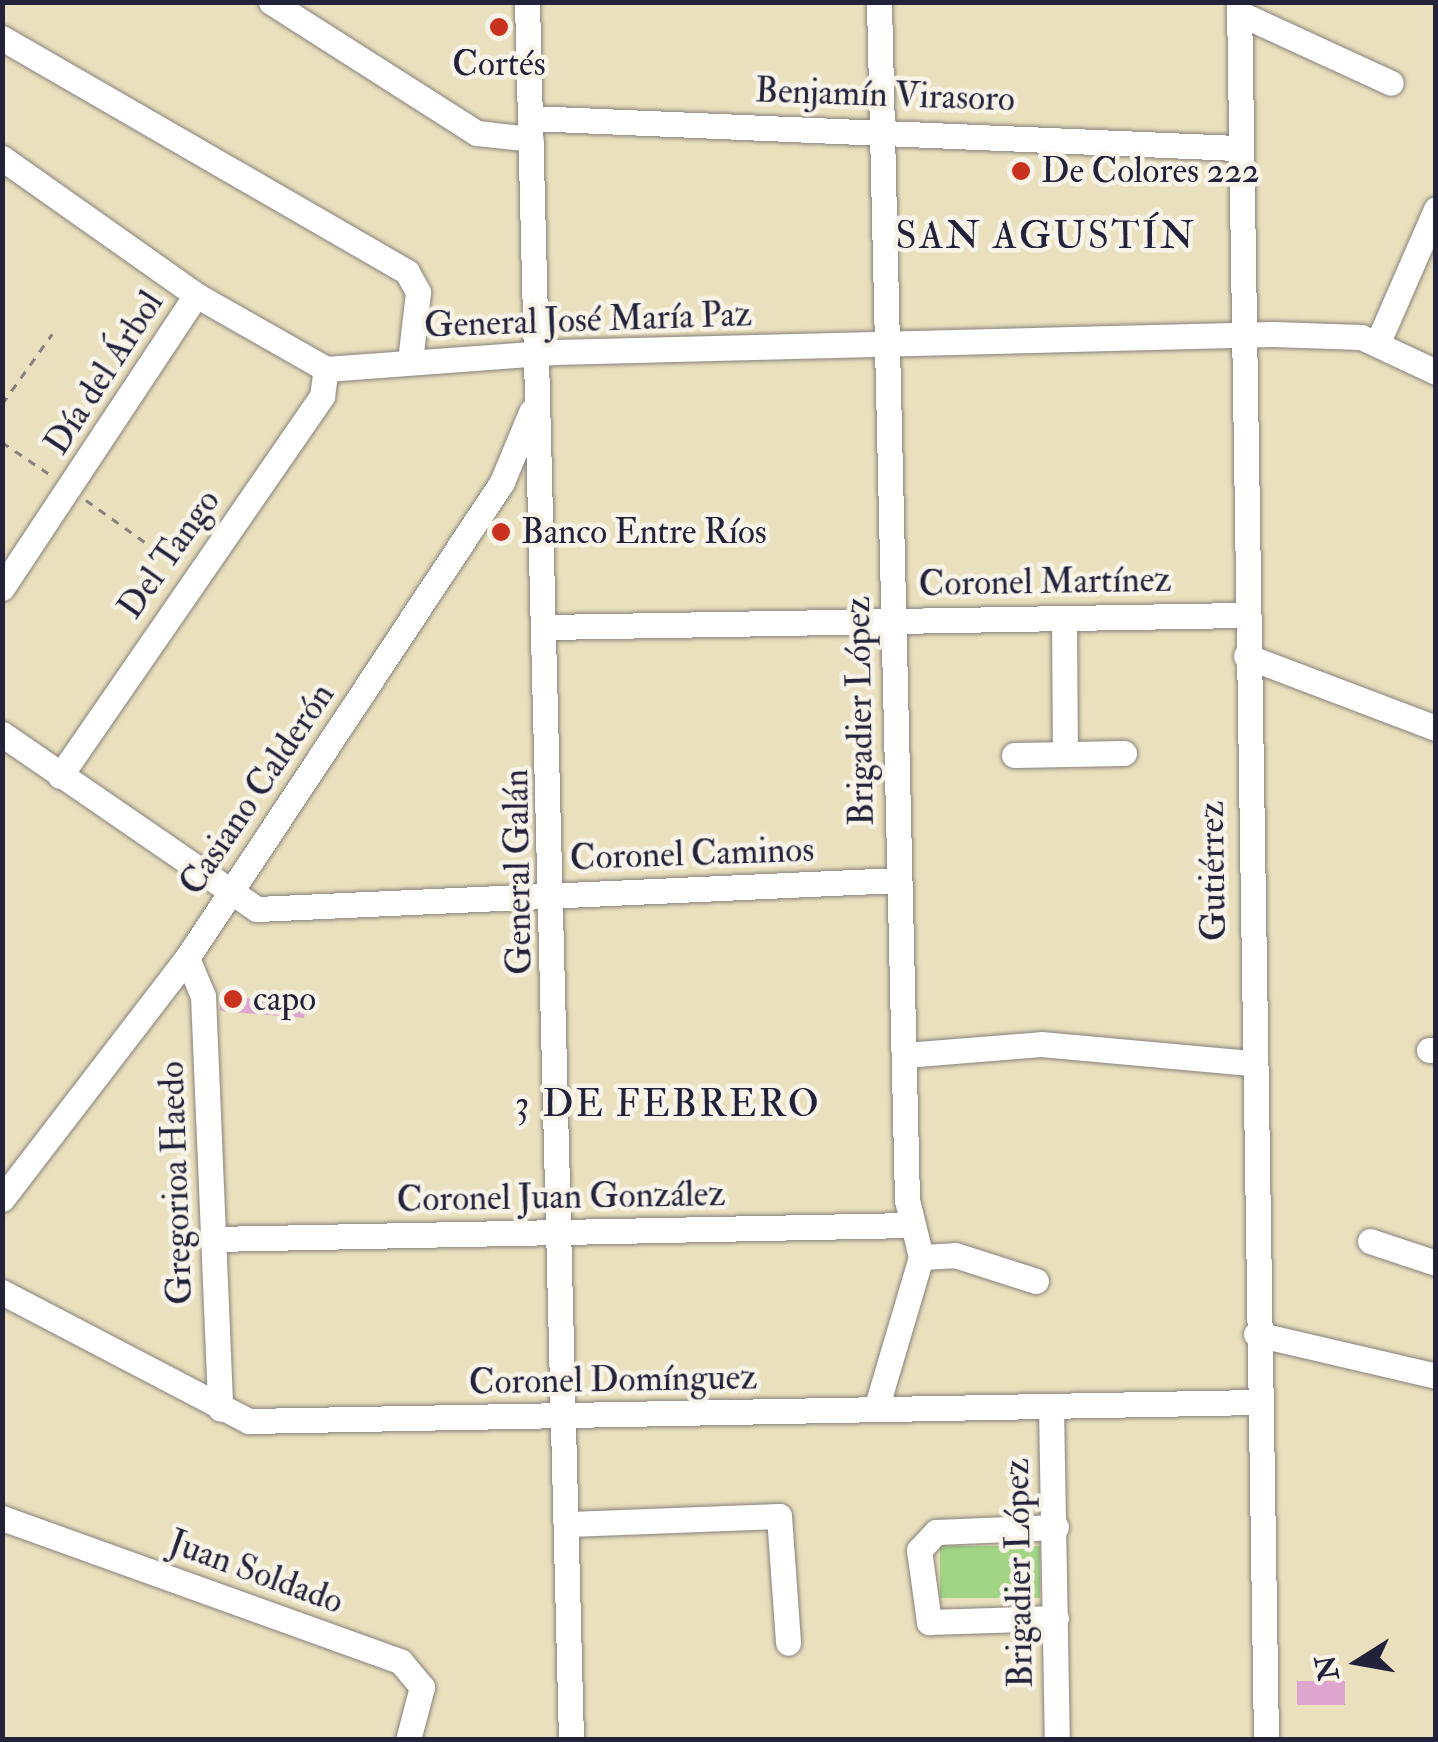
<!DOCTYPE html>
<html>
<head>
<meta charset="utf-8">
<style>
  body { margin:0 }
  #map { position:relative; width:1438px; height:1742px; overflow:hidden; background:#ebe0bd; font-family:"IM FELL Double Pica",serif }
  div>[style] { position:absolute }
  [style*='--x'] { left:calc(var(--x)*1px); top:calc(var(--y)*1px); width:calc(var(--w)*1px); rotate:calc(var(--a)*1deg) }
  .green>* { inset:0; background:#a1d484; transform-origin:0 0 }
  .building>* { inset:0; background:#dea5ce; transform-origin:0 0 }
  .path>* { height:2.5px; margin-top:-1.25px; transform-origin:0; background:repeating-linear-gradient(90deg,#86817c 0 8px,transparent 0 16px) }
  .roads { filter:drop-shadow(0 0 2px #86817c) drop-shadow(0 0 2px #86817c) }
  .minor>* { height:25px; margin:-12.5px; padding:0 12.5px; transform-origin:12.5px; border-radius:12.5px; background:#fff }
  .dots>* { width:28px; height:28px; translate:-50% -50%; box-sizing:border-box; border:5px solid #f7f3e8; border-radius:50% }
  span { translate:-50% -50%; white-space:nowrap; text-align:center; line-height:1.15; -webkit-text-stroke:9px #f7f3e8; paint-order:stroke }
  .poi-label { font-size:35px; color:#22223b }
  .left { translate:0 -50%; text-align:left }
  .street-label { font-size:35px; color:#22223b }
  .neighbourhood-label { font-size:38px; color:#22223b; letter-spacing:2.5px }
  .frame { position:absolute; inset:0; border:5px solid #22223b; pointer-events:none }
  .north { position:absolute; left:1308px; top:1612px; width:100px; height:100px; -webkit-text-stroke:8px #f7f3e8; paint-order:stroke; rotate:259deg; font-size:28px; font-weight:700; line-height:40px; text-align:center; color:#22223b }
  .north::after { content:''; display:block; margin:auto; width:35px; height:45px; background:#22223b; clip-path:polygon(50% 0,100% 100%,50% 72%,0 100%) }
</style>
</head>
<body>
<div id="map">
  <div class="green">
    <i style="left:1040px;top:1546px;width:52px;height:100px;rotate:90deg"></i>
  </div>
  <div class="building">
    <i style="clip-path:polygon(219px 993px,306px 1009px,304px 1018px,220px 1011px)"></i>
    <i style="left:1297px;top:1681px;width:48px;height:24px"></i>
  </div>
  <div class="path">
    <i style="--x:2;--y:404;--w:86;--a:-54.5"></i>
    <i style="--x:2;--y:442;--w:59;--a:34"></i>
    <i style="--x:86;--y:500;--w:112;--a:35.5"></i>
  </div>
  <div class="roads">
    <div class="minor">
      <i style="--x:271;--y:2;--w:244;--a:32.5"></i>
      <i style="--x:477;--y:133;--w:54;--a:6.3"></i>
      <i style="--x:527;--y:2;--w:1739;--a:88.55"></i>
      <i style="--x:1239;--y:2;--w:1738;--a:89.11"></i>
      <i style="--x:1239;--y:13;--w:167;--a:24.7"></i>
      <i style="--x:2;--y:38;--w:468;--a:30"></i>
      <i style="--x:407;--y:272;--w:23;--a:61"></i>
      <i style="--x:418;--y:292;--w:69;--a:96.6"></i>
      <i style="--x:530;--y:118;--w:709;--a:2.43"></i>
      <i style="--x:2;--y:158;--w:237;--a:35.2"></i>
      <i style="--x:196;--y:295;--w:150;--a:29.6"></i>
      <i style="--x:326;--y:369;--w:230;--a:-4.2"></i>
      <i style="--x:555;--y:352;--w:718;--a:-1.44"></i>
      <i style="--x:1273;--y:334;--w:88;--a:2"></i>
      <i style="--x:1361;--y:337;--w:83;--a:25"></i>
      <i style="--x:1378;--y:342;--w:145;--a:-66.4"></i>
      <i style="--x:2;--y:588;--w:351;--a:-56.5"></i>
      <i style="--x:1064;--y:618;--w:136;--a:89.6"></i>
      <i style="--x:547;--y:627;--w:697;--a:-0.99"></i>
      <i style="--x:1246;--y:656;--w:203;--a:20.8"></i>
      <i style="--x:2;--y:734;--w:309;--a:34.5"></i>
      <i style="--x:257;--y:909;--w:642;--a:-2.59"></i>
      <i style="--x:1014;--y:755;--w:110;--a:-1"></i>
      <i style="--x:60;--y:776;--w:462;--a:-55.4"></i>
      <i style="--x:322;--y:396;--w:27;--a:-82"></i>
      <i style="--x:187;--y:958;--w:41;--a:67.2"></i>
      <i style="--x:203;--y:996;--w:413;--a:87.6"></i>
      <i style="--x:1429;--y:1050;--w:7;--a:0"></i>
      <i style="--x:905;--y:1055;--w:136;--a:-4.6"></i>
      <i style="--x:1041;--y:1044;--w:210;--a:5.2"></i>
      <i style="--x:2;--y:1199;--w:304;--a:-52.5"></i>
      <i style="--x:187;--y:958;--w:571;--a:-56.5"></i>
      <i style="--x:502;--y:482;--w:76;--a:-67.5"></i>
      <i style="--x:213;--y:1239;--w:697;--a:-1.15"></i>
      <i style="--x:1370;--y:1241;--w:70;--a:18.4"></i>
      <i style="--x:921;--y:1257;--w:34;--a:-3"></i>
      <i style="--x:955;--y:1255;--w:85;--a:17.8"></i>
      <i style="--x:2;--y:1292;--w:279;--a:27.6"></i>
      <i style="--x:249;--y:1421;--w:1008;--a:-1.08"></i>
      <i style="--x:1256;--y:1334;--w:185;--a:13.1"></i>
      <i style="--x:1051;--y:1406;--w:334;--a:89"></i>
      <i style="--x:876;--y:1409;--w:159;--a:-73.5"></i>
      <i style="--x:921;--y:1257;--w:59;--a:-103.8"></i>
      <i style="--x:907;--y:1200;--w:1198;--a:-91.34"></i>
      <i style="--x:2;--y:1518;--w:424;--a:19.8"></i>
      <i style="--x:401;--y:1662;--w:33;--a:50"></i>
      <i style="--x:422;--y:1687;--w:55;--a:104.8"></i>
      <i style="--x:569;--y:1524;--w:210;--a:-2.2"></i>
      <i style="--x:779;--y:1516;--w:127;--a:85.9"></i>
      <i style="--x:1056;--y:1527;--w:120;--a:177.6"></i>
      <i style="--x:936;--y:1532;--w:25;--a:133"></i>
      <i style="--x:919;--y:1550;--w:73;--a:82.1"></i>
      <i style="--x:929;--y:1622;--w:127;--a:-1.8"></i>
    </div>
  </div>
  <div class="dots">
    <i style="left:499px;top:27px;background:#c8321e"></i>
    <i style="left:1021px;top:171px;background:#c8321e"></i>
    <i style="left:501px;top:532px;background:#c8321e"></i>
    <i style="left:233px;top:999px;background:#c8321e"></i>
  </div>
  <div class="poi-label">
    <span style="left:499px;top:64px">Cortés</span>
    <span class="left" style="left:1041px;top:171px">De Colores 222</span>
    <span class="left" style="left:521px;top:532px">Banco Entre Ríos</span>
    <span class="left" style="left:253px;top:999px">capo</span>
  </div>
  <div class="street-label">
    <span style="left:885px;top:95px;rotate:2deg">Benjamín Virasoro</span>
    <span style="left:588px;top:320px;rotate:-2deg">General José María Paz</span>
    <span style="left:104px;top:373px;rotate:-57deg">Día del Árbol</span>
    <span style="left:169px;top:554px;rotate:-55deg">Del Tango</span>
    <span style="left:1045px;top:582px;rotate:-1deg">Coronel Martínez</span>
    <span style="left:860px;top:711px;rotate:-91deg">Brigadier López</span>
    <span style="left:257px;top:789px;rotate:-56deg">Casiano Calderón</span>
    <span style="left:692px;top:854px;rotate:-2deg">Coronel Caminos</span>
    <span style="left:1213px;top:871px;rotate:-91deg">Gutiérrez</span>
    <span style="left:518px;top:872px;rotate:-91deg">General Galán</span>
    <span style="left:176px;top:1183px;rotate:-92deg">Gregorioa Haedo</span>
    <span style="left:561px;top:1197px;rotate:-1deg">Coronel Juan González</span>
    <span style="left:613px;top:1380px;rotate:-1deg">Coronel Domínguez</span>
    <span style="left:256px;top:1572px;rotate:20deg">Juan Soldado</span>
    <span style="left:1019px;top:1573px;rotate:-91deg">Brigadier López</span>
  </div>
  <div class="neighbourhood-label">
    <span style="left:1046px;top:237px">SAN AGUSTÍN</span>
    <span style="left:668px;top:1105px">3 DE FEBRERO</span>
  </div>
  <div class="frame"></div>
  <div class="north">N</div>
</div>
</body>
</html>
